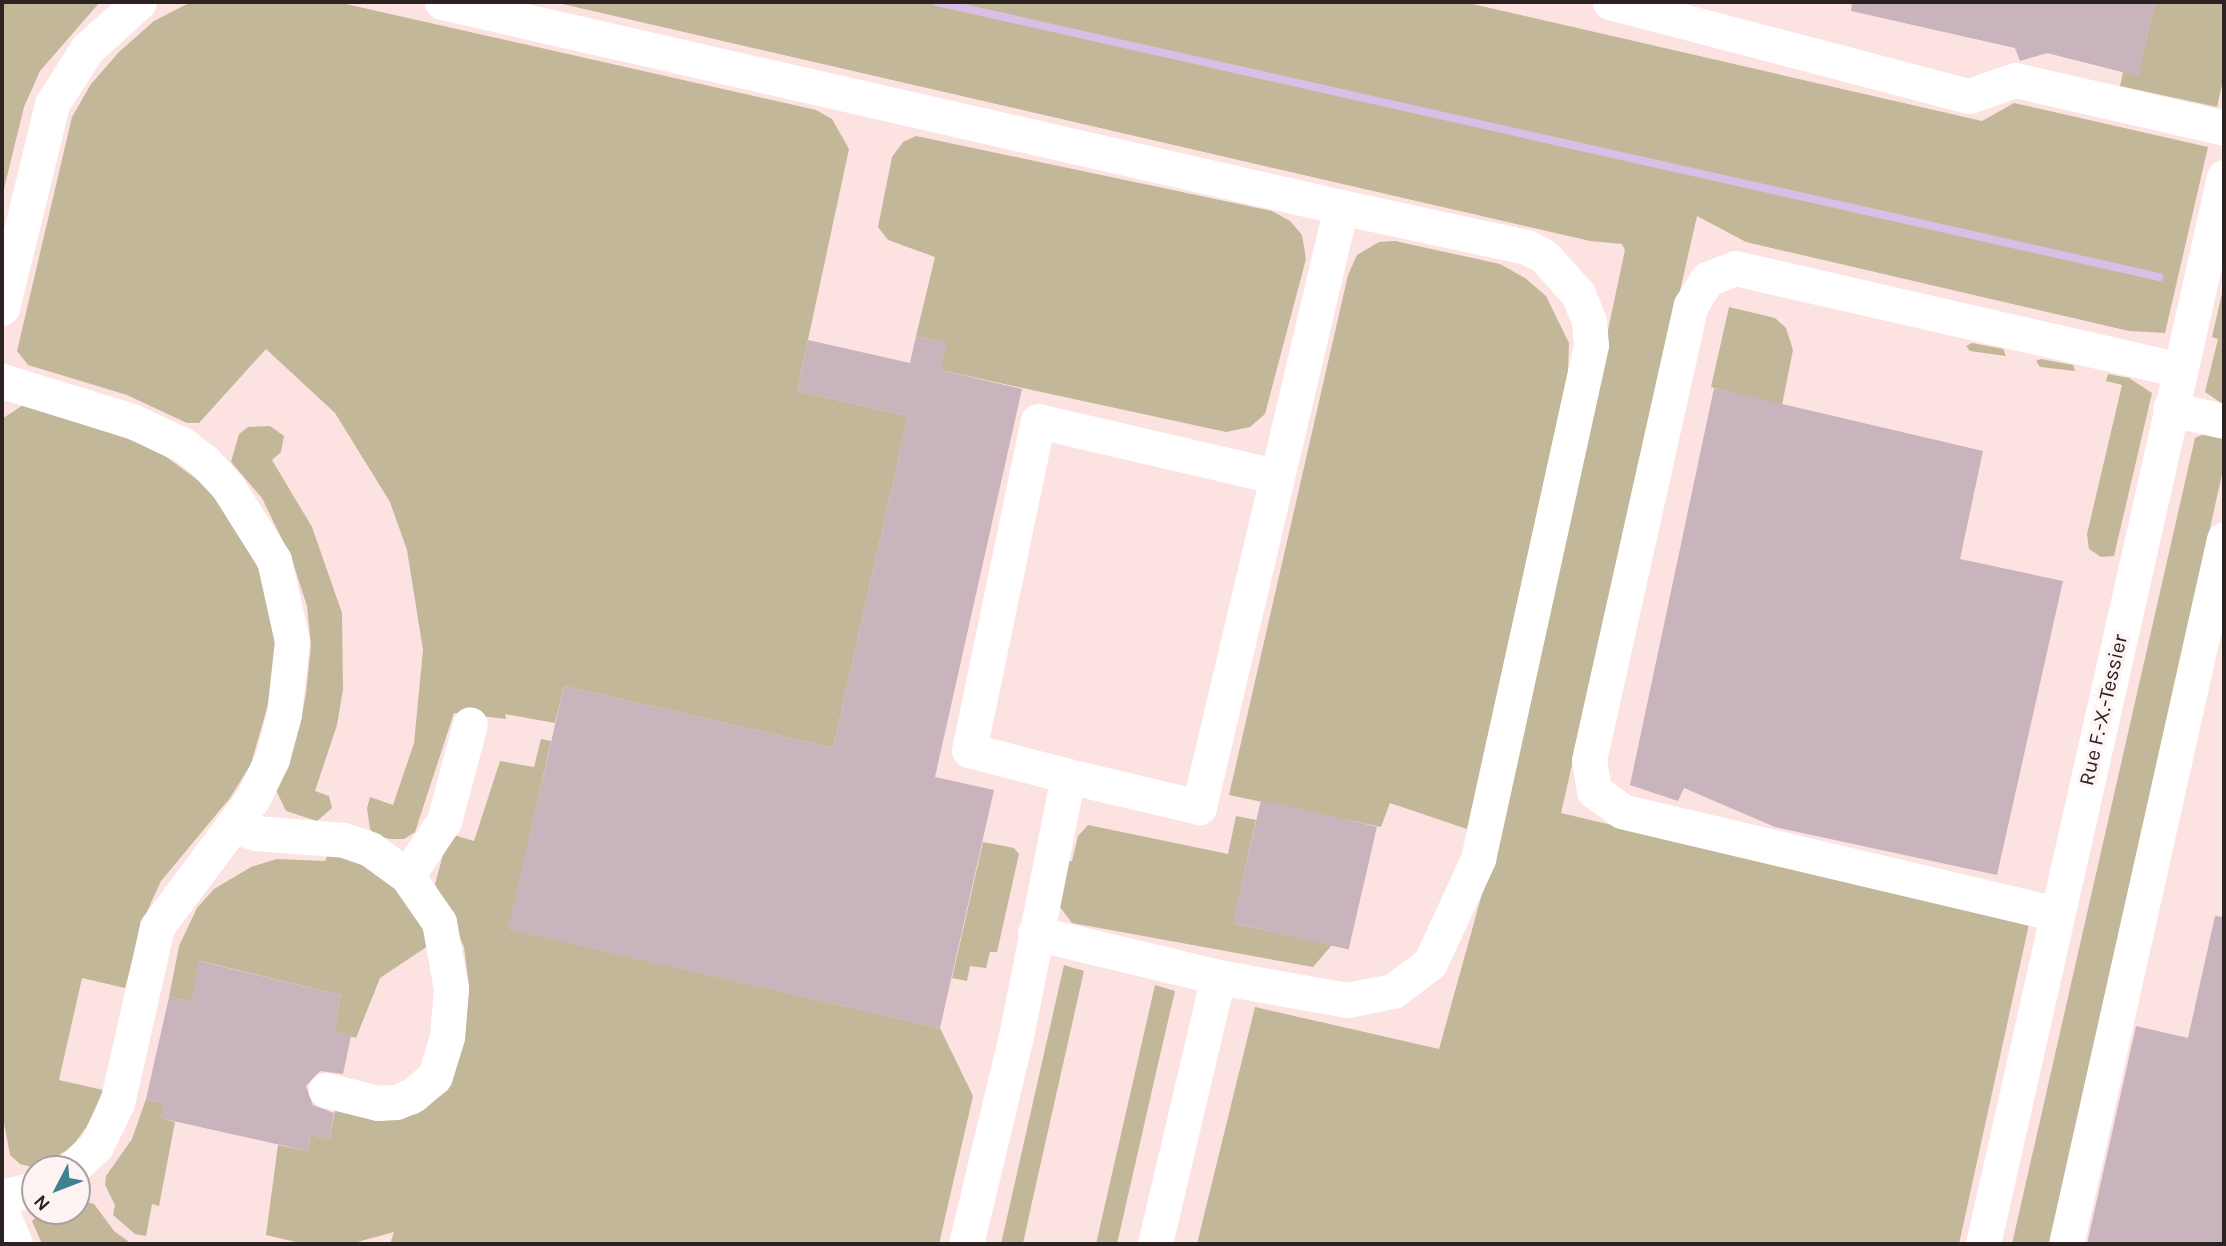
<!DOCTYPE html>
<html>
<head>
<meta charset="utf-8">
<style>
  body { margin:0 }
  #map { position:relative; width:2226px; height:1246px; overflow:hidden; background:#fce2e0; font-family:Karla,sans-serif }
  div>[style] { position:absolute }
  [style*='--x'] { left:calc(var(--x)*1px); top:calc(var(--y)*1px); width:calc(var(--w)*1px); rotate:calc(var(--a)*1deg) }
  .green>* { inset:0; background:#c3b79a }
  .stream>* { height:8px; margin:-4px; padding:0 4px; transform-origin:4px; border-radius:4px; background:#d9bfe6 }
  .building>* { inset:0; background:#c9b3bd; transform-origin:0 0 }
  .minor>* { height:35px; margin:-17.5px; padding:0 17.5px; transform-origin:17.5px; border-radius:17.5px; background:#fff }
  span { translate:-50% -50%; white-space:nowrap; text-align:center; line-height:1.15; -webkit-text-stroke:7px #fef3f3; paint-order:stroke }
  .street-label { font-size:21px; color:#2b2221 }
  .frame { position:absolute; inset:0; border:4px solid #2b2221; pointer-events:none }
  .north { position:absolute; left:21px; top:1155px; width:70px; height:70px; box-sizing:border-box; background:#fef3f3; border:2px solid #aa9f9f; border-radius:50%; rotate:228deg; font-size:19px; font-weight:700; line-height:28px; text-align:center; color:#2b2221 }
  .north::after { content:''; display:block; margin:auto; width:24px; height:32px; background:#3e8291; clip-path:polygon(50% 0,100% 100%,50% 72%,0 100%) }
</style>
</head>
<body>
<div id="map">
  <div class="green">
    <i style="clip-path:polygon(2px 2px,100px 2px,40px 71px,24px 107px,2px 197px)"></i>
    <i style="clip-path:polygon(191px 2px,337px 2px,816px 110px,832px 119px,849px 149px,797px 391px,908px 416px,833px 748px,564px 686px,555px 723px,505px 714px,506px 719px,454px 713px,415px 832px,404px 839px,391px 839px,376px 836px,370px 829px,367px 808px,370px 797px,393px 805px,414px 743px,423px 650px,407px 550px,390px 502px,335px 413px,266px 349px,199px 423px,187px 423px,127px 395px,28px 365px,17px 351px,72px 117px,91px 84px,119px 52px,154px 21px)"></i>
    <i style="clip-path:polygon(554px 2px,1464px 2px,1982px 121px,2014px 103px,2208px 147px,2165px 333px,2129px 331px,1746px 242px,1697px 216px,1561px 813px,2029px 924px,1959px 1244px,1197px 1244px,1255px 1007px,1439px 1049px,1508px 800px,1625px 250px,1622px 244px,1590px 241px)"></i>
    <i style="clip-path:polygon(2155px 2px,2224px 2px,2224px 76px,2217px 107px,2120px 86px,2123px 72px,2138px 75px)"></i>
    <i style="clip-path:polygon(916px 136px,1272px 211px,1290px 221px,1302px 235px,1306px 259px,1265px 414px,1250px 427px,1226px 432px,940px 370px,946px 343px,916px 336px,935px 257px,888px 240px,878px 227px,892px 157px,903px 142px)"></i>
    <i style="clip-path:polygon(1395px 241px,1500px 264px,1525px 278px,1546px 296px,1569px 343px,1568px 372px,1467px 829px,1390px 803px,1381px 827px,1229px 795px,1348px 275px,1357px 255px,1379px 242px)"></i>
    <i style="clip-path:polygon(2224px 284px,2224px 405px,2205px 392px,2218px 339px,2212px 337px)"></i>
    <i style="clip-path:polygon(1729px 307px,1775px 318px,1786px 328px,1793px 350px,1782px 405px,1711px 387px)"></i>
    <i style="clip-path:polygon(1972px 343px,2003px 349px,2006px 356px,1970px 351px,1966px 346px)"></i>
    <i style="clip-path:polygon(2041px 359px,2073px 365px,2075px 371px,2040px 367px,2036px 361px)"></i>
    <i style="clip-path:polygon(2108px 374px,2129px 378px,2152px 393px,2114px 556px,2101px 557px,2089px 549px,2087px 534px,2122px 385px,2106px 381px)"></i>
    <i style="clip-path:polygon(23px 405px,153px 447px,199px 481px,227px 510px,264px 579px,277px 648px,273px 687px,251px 764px,230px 798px,161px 881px,145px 916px,125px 988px,82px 978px,59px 1080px,103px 1090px,88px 1125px,71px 1148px,36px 1168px,20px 1164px,10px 1155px,2px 1112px,2px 419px)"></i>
    <i style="clip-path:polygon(270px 426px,284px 436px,281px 452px,272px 460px,312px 527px,342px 613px,343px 689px,337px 725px,315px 791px,329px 796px,332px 808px,317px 821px,286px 811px,276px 790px,300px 725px,306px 693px,311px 646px,307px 606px,292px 560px,262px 498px,231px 462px,239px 434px,248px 427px)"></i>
    <i style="clip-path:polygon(2206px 433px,2224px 436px,2224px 465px,2051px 1244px,2012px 1244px,2195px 438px)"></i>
    <i style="clip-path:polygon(541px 739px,551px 741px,509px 929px,940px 1028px,973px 1096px,939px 1244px,390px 1244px,394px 1232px,350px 1244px,304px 1244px,266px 1235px,278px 1145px,307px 1151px,311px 1135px,329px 1139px,336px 1106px,399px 1118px,417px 1114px,448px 1090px,465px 1039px,469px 986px,464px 947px,435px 884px,446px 844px,454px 835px,474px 841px,500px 761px,534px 767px)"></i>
    <i style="clip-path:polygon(1236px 816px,1256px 820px,1233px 923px,1332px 945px,1313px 967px,1072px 923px,1057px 903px,1064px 861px,1072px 861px,1078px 836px,1088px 825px,1228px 854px)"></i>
    <i style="clip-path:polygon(983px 842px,1014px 848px,1019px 854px,997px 952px,990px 952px,986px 968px,970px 966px,967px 981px,952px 978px)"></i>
    <i style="clip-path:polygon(329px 852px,366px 865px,389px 881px,420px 918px,428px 946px,380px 978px,356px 1038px,334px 1032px,341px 995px,200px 961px,192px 1002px,169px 997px,179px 946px,197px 908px,214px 889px,251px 867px,277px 859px,325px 861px)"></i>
    <i style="clip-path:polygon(1064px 965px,1084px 971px,1030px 1211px,1023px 1244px,1001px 1244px)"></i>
    <i style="clip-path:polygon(1155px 985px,1175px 991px,1158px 1064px,1117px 1244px,1096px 1244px)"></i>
    <i style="clip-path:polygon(146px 1099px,164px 1103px,161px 1118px,175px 1122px,159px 1206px,152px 1204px,146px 1236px,135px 1234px,113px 1215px,115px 1205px,105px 1185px,106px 1176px,132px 1139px)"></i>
    <i style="clip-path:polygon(78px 1199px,94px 1204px,114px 1231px,132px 1244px,42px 1244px,32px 1221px,43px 1211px,77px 1211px)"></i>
  </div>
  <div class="stream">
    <i style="--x:937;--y:2;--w:1253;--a:12.68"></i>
  </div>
  <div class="building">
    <i style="clip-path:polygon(1852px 2px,2155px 2px,2138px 76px,2047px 53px,2020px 61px,2015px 48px,1851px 11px)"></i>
    <i style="clip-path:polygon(916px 336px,947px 343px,940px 370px,1022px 389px,935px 777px,994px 790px,940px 1028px,508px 929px,564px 686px,833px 748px,908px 416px,797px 391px,808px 340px,910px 363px)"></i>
    <i style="clip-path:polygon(1714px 388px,1983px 451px,1960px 559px,2063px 581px,1997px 875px,1775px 827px,1684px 788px,1678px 801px,1630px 785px)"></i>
    <i style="left:1261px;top:800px;width:119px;height:126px;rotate:13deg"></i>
    <i style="clip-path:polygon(2215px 916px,2224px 917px,2224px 1244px,2087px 1244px,2136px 1026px,2188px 1038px)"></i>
    <i style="clip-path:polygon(199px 961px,341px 995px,334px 1032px,351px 1036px,343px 1074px,320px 1071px,306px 1086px,313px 1105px,334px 1113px,329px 1139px,311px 1135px,307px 1151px,160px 1118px,164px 1103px,146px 1099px,169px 997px,192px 1002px)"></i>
  </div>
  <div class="minor">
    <i style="--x:442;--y:2;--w:922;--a:12.85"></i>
    <i style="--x:1341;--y:207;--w:617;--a:103.32"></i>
    <i style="--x:1199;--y:807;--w:135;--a:-166.7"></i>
    <i style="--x:1068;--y:776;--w:265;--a:101.3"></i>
    <i style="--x:1016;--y:1036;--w:214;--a:103.5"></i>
    <i style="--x:1610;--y:2;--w:371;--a:14.7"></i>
    <i style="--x:1969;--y:96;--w:49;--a:-19.2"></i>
    <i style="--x:2015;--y:80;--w:214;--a:12.9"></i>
    <i style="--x:2;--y:308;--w:210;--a:-76.2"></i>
    <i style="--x:52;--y:104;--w:65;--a:-57.5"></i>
    <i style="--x:87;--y:49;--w:70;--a:-42.1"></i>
    <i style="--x:2;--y:381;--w:136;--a:17.1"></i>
    <i style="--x:132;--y:421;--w:56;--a:25.2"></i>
    <i style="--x:183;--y:445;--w:26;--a:37"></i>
    <i style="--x:204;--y:461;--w:35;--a:47"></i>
    <i style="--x:228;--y:487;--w:86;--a:57.8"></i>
    <i style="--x:274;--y:560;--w:83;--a:77.5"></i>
    <i style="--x:292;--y:641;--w:73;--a:96.3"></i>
    <i style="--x:284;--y:714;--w:47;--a:104.9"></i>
    <i style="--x:272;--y:759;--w:43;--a:116"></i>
    <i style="--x:253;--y:798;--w:161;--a:126.7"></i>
    <i style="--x:157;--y:927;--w:180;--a:102.8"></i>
    <i style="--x:117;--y:1103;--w:48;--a:116"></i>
    <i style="--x:96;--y:1146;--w:34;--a:137"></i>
    <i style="--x:2170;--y:409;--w:55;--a:12.5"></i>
    <i style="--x:1068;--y:776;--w:102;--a:-165.3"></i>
    <i style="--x:969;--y:750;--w:336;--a:-78.2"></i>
    <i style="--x:1038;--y:421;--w:242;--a:13.1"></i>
    <i style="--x:233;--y:826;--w:24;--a:17"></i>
    <i style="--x:256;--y:833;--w:88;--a:4.5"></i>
    <i style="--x:344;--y:840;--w:28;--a:19"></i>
    <i style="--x:370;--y:849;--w:46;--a:36.1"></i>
    <i style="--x:407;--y:876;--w:56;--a:55.2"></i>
    <i style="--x:439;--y:922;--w:68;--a:79.8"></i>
    <i style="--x:451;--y:989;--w:48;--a:94.8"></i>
    <i style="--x:447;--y:1037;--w:41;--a:107.1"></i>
    <i style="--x:435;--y:1076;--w:29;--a:139"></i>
    <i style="--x:413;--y:1095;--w:18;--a:158"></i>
    <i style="--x:396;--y:1102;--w:18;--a:177"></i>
    <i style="--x:378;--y:1103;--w:54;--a:-166"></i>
    <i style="--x:407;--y:876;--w:66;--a:-56.1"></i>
    <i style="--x:444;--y:821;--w:100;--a:-75"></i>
    <i style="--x:2057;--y:914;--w:447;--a:-166.7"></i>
    <i style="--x:1622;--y:811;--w:34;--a:-144"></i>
    <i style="--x:1594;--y:791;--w:31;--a:-99"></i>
    <i style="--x:1589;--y:760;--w:466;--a:-77.4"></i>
    <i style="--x:1691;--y:305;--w:31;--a:-58"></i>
    <i style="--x:1707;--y:279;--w:30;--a:-21"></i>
    <i style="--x:1735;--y:268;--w:457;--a:12.9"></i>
    <i style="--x:1035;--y:933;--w:188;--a:13.5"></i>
    <i style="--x:1218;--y:977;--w:274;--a:103.3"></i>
    <i style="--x:1218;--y:977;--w:131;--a:10.1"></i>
    <i style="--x:1347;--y:1000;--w:47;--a:-11.1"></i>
    <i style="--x:1393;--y:991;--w:46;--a:-37.1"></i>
    <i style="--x:1430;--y:963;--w:115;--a:-65.2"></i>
    <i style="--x:1478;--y:859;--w:526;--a:-77.6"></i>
    <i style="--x:1591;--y:345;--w:24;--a:-95"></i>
    <i style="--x:1589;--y:321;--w:29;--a:-112"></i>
    <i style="--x:1578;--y:294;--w:51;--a:-131.8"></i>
    <i style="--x:1544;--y:256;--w:20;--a:-153"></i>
    <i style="--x:1526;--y:247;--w:189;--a:-167.8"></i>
    <i style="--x:2;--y:1197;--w:34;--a:-14"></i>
    <i style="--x:2;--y:1213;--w:34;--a:67"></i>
    <i style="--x:1983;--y:1244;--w:1094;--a:-77.27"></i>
    <i style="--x:2066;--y:1244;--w:722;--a:-77.37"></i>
  </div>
  <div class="street-label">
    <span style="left:2103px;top:710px;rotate:-77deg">Rue F.-X.-Tessier</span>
  </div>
  <div class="frame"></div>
  <div class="north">N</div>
</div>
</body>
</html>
